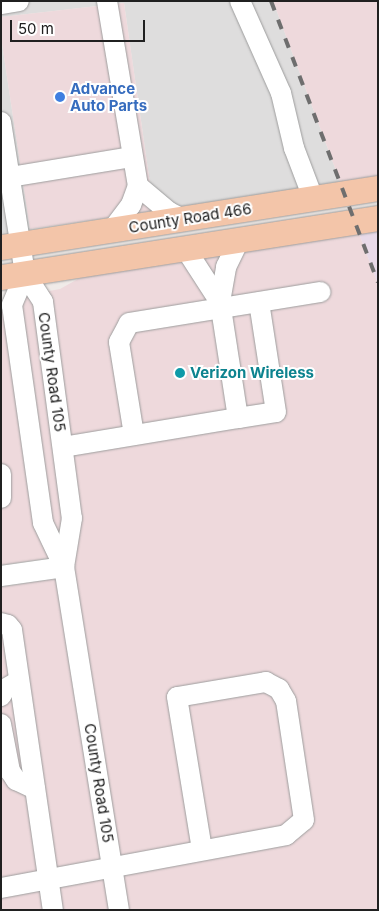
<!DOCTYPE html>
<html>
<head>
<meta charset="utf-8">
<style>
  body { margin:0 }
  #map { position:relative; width:379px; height:911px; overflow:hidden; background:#f0ebe8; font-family:Inter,sans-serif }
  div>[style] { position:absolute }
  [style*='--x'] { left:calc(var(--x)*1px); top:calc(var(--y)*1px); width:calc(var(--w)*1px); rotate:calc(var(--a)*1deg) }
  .residential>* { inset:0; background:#dedddd }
  .commercial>* { inset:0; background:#eed9dc }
  .industrial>* { inset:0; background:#e8dae8 }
  .roads { filter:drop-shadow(0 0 1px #9d9d9d) drop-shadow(0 0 1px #9d9d9d) }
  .minor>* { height:20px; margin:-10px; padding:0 10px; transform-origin:10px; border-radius:10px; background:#fff }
  .major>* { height:25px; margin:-12.5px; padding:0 12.5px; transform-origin:12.5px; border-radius:12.5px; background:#f3c5a9 }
  .rail>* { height:4px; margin-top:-2px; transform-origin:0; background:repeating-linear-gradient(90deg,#6e6e6e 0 10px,transparent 0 20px) }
  .dots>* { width:14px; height:14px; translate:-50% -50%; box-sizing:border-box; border:2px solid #fff; border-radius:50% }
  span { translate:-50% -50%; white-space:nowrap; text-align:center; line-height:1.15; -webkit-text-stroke:4px #fff; paint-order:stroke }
  .shop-label { font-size:15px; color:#366cbe; font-weight:700 }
  .left { translate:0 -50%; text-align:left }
  .street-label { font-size:15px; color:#202020 }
  .culture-label { font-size:15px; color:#0d838f; font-weight:700 }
  .frame { position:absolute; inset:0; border:2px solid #202020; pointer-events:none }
  .scale { position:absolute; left:10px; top:20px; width:135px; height:22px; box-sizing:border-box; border:2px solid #202020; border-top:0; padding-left:6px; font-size:15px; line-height:18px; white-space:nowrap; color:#202020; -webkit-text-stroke:4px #fff; paint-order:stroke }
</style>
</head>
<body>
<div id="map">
  <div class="residential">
    <i style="clip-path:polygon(1px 1px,273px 1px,341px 184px,154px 211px,124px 3px,1px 17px)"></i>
    <i style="clip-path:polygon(1px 37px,30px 229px,1px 233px)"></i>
  </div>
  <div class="commercial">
    <i style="clip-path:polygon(273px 1px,378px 1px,378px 178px,341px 184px)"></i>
    <i style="clip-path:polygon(124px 3px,154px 211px,30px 229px,1px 37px,1px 17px)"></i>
    <i style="clip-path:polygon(358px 231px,378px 284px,378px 910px,1px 910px,1px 587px,74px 576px,71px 555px,1px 565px,1px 300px,60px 289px,85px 275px)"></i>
  </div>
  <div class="industrial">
    <i style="clip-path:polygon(378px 228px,378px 284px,358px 231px)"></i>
  </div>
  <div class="roads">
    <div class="minor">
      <i style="--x:107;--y:1;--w:188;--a:80.5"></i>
      <i style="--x:240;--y:1;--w:101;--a:66"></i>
      <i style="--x:281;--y:93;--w:57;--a:76.7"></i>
      <i style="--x:294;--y:148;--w:53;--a:69.2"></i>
      <i style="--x:1;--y:4;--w:18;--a:-9"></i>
      <i style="--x:1;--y:122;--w:154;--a:81"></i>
      <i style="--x:25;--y:274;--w:33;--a:57"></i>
      <i style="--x:43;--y:302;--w:218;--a:82.4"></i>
      <i style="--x:72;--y:518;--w:50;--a:99.3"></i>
      <i style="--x:10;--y:177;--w:124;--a:-9.3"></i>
      <i style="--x:112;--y:230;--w:31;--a:-53"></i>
      <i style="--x:131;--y:205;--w:20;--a:-70"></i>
      <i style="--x:138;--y:186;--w:40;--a:40"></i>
      <i style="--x:169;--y:212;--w:16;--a:27"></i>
      <i style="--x:185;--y:248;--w:64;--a:57.1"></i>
      <i style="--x:220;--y:302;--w:36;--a:-80"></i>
      <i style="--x:226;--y:267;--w:30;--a:-64"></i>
      <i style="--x:25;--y:274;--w:34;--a:113"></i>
      <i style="--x:12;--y:305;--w:220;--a:81.9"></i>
      <i style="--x:43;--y:523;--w:49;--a:64.5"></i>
      <i style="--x:64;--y:567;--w:347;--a:80.9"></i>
      <i style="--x:238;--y:418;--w:38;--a:-9"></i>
      <i style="--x:276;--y:412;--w:111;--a:-98.8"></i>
      <i style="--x:134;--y:435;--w:94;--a:-99.2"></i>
      <i style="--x:119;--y:342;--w:21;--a:-62"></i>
      <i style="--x:129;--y:323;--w:194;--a:-9.2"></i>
      <i style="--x:63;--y:447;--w:177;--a:-9.4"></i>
      <i style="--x:238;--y:418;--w:117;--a:-98.8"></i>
      <i style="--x:1;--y:474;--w:24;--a:90"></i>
      <i style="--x:1;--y:576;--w:64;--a:-8.1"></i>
      <i style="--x:1;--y:623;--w:7;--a:16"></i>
      <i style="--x:8;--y:625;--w:6;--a:51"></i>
      <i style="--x:12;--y:630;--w:283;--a:81.7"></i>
      <i style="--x:1;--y:696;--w:8;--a:-60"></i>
      <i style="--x:5;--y:689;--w:16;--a:-30"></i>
      <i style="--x:1;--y:724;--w:48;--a:79.2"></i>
      <i style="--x:10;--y:771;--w:11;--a:56"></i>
      <i style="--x:16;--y:780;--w:21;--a:25"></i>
      <i style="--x:1;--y:888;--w:290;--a:-10.5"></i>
      <i style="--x:286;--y:835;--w:23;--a:-40"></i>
      <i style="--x:304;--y:820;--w:120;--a:-98.6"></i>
      <i style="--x:286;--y:701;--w:14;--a:-120"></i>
      <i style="--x:279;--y:689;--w:15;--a:-152"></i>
      <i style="--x:266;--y:682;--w:90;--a:170.4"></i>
      <i style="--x:177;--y:697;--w:155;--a:80.7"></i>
    </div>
    <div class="major">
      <i style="--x:1;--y:247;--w:382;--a:-8.9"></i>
      <i style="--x:1;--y:277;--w:382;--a:-8.9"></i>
    </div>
  </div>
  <div class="rail">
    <i style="--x:271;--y:1;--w:301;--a:69.2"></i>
  </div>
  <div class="dots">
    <i style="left:60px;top:97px;background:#3f7fe0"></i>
    <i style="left:180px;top:373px;background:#0f9aa8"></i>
  </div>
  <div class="shop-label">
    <span class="left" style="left:70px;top:97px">Advance<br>Auto Parts</span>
  </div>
  <div class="street-label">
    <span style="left:190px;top:218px;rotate:-9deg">County Road 466</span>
    <span style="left:52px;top:372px;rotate:82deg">County Road 105</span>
    <span style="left:99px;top:783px;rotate:81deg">County Road 105</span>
  </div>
  <div class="culture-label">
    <span class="left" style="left:190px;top:373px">Verizon Wireless</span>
  </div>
  <div class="frame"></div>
  <div class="scale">50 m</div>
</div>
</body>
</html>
